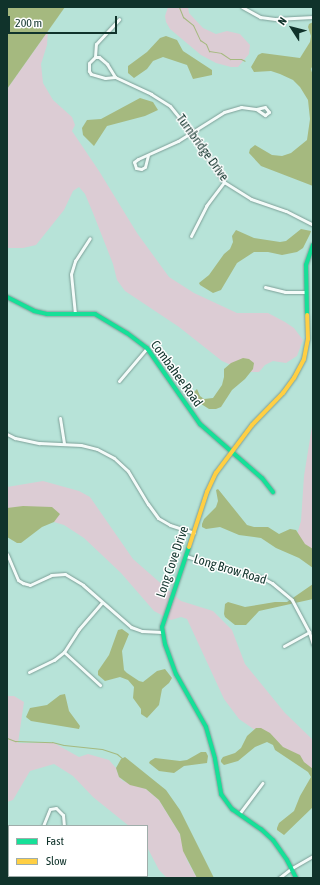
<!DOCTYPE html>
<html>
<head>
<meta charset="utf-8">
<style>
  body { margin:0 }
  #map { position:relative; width:320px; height:885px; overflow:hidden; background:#b7e3d8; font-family:"Asap Condensed",sans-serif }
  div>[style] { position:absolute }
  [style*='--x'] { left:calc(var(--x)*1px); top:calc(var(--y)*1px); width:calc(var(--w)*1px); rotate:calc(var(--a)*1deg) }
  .green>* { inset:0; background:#dcccd4 }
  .water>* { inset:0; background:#a5b97f }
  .stream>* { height:1px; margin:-0.5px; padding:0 0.5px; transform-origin:0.5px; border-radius:0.5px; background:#a5b97f }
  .roads { filter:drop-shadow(0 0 1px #7ca098) drop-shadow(0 0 1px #7ca098) }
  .street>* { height:3px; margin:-1.5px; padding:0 1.5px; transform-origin:1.5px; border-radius:1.5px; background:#f4fbf9 }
  .fast>* { height:4px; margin:-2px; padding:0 2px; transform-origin:2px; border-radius:2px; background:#16e098 }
  .slow>* { height:4px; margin:-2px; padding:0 2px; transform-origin:2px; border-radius:2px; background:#ffcf43 }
  span { translate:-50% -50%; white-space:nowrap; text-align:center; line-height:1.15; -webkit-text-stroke:3px #fff; paint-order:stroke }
  .street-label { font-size:13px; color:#10332b }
  .frame { position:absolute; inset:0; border:8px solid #10332b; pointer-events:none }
  .legend { position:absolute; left:8px; top:825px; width:140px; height:52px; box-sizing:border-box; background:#fff; border:1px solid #9fadaa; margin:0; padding:5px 7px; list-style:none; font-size:12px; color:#10332b }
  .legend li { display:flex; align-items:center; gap:8px; height:20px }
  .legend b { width:20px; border:1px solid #9fadaa }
  .north { position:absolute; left:272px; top:8px; width:40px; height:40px; -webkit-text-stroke:3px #fff; paint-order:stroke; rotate:306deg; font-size:11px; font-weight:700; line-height:16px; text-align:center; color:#10332b }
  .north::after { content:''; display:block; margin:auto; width:14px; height:18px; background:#10332b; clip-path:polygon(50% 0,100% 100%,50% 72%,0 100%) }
  .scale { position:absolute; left:8px; top:16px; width:109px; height:18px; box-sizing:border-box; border:2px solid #10332b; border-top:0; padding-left:5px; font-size:12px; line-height:14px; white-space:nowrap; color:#10332b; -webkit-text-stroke:3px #fff; paint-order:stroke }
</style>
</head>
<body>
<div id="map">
  <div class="green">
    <i style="clip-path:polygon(168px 7px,188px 7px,189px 13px,203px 28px,216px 34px,227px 31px,240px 34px,250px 45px,249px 54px,238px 67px,231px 67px,216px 63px,201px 55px,170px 29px,166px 22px,165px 16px)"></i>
    <i style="clip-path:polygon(48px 31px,47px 45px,41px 64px,43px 83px,53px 100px,72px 117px,75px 125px,72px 131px,99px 171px,137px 233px,169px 277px,194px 293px,237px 313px,268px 313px,285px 322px,294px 328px,303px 340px,297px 356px,286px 363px,273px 361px,265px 365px,259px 372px,247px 372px,222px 361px,179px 327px,125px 291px,117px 280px,113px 264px,93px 213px,85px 194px,79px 187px,73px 191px,64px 210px,36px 245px,23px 248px,7px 248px,7px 89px)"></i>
    <i style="clip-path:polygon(313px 420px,313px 555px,295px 541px,301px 521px,304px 476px)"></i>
    <i style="clip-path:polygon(43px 481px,79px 491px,90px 497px,133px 559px,181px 601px,213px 611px,232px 630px,245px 664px,285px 713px,313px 740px,313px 775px,297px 759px,239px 719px,224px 699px,187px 619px,181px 617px,171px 620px,154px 611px,121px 573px,84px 538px,64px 525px,41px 518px,7px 520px,7px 487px)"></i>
    <i style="clip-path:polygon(7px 696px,14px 696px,24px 702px,18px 743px,54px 743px,79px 757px,88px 754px,109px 760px,116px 768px,119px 777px,123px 781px,146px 789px,159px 800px,180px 834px,187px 860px,197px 878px,167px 878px,159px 870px,147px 847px,147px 826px,129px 826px,93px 797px,73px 776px,54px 764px,30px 771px,13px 800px,7px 802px)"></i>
  </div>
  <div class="water">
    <i style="clip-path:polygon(7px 7px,65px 7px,7px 89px)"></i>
    <i style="clip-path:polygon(313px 22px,313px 65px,311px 69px,313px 76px,313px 186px,261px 166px,249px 153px,250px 149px,255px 145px,272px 155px,282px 156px,291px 153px,307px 140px,310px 119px,308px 100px,300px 87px,293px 80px,280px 74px,271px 71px,254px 72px,251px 67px,258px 55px,262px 53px,300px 58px,310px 42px,311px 36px,308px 27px,309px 24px)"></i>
    <i style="clip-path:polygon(166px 36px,177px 40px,183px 51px,212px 70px,212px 75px,193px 79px,187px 65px,163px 57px,153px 61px,147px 69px,134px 78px,128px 73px,128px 66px,147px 52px,160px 38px)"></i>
    <i style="clip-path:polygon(140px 98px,153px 102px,158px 110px,145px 116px,107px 126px,94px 146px,83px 135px,82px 128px,87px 120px,101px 119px)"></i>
    <i style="clip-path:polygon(301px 229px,311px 231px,310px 234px,303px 248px,297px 252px,282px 255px,268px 252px,254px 252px,237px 263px,221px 290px,213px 293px,200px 285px,199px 283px,209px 275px,224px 254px,230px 249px,233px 242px,232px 236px,236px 230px,254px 238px,280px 242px,286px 241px)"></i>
    <i style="clip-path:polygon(243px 358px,249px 359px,254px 363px,253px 369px,245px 379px,232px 390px,221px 407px,216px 409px,209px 409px,192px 398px,191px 395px,197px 389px,200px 396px,204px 399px,213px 398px,222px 385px,224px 377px,224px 369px,231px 363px)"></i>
    <i style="clip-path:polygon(218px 489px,247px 525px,254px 527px,268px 527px,279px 534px,290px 529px,296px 530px,305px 544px,313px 549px,313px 568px,299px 558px,276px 548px,261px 538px,239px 535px,220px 527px,206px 529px,202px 527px,202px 524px,204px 519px,216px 507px,218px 501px,216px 490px)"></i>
    <i style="clip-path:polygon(23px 506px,52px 507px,60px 514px,54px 522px,42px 527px,21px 543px,17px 543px,7px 537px,7px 508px)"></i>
    <i style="clip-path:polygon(313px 584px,313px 599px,259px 611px,246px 625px,235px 625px,225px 617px,224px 614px,225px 604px,228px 602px,245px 607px,275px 602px,287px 602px)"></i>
    <i style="clip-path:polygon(122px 629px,129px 634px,122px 651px,124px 670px,127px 673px,139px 681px,143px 682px,157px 671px,165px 669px,172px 678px,169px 683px,162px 689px,159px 705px,147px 718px,141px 714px,141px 709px,133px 698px,134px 687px,128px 680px,120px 677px,105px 681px,98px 675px,98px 671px,109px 655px,118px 630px)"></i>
    <i style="clip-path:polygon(65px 694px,69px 711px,80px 726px,79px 729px,31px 721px,26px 717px,30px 708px,47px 705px,60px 695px)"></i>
    <i style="clip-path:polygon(256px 728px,261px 728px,270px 733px,283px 747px,300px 755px,304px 762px,313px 769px,313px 807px,284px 835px,277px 830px,277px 828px,279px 823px,294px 811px,300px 796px,311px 777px,308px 772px,275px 750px,273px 745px,267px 742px,255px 747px,238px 761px,224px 765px,221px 762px,221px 760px,223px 757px,235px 753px,241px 748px,247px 736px)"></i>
    <i style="clip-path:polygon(201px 752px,206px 752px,208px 756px,207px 763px,184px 766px,174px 773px,159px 771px,149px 763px,150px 761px,155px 758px,180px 761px,187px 760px)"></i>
    <i style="clip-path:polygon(125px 757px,166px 790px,180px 810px,214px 878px,197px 878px,183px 851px,180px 834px,159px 800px,146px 789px,130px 785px,119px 777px,116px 768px,121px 759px)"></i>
  </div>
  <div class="stream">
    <i style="--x:179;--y:7;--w:11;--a:68"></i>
    <i style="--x:183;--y:17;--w:13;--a:39"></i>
    <i style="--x:193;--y:25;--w:17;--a:65"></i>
    <i style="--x:200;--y:40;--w:7;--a:34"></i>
    <i style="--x:206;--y:44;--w:8;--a:67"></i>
    <i style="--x:209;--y:51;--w:12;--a:9"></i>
    <i style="--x:221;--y:53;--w:11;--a:34"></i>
    <i style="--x:230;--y:59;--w:11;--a:0"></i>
    <i style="--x:241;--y:59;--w:4;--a:27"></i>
    <i style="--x:7;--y:738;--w:9;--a:21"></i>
    <i style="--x:15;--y:741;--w:37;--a:2"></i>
    <i style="--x:52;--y:742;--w:12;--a:14"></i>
    <i style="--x:64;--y:745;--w:38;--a:6"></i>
    <i style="--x:102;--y:749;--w:16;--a:18"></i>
    <i style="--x:117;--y:754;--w:8;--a:40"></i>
  </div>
  <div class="roads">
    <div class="street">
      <i style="--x:242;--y:7;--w:21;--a:29"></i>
      <i style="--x:260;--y:17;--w:15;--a:8"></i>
      <i style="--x:275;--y:19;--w:38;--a:-3"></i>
      <i style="--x:95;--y:57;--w:13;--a:-86"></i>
      <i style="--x:96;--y:44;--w:34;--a:-47"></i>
      <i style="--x:115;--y:77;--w:10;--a:174"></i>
      <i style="--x:105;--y:78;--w:15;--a:-164"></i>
      <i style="--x:91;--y:74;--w:4;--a:-124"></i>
      <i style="--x:89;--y:71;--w:8;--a:-90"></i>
      <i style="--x:89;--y:63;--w:8;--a:-45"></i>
      <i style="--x:95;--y:57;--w:4;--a:0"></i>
      <i style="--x:99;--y:57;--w:11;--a:41"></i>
      <i style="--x:107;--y:64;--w:15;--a:58"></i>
      <i style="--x:115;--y:77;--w:40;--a:25"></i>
      <i style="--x:151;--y:94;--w:22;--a:32"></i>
      <i style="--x:170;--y:106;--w:35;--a:51"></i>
      <i style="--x:192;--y:133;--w:59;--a:56.9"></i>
      <i style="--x:224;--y:182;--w:32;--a:32"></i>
      <i style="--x:251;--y:199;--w:37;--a:19"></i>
      <i style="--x:286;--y:211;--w:30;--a:27"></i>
      <i style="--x:148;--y:155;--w:12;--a:104"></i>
      <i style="--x:145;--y:167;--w:4;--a:153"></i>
      <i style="--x:141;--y:169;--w:5;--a:-169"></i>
      <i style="--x:136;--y:168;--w:6;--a:-108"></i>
      <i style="--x:134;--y:162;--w:5;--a:-37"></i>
      <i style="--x:138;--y:159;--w:44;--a:-24.2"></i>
      <i style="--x:178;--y:141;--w:54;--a:-32.2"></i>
      <i style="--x:224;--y:112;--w:18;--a:-16"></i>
      <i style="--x:241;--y:107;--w:15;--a:8"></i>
      <i style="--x:256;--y:109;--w:11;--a:34"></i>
      <i style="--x:265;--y:115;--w:5;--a:-37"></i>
      <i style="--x:269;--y:112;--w:6;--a:-129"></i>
      <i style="--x:265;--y:107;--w:9;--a:167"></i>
      <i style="--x:191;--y:236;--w:34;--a:-63"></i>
      <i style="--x:206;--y:206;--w:30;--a:-53"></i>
      <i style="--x:265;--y:287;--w:21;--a:14"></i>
      <i style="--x:285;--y:292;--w:20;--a:0"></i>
      <i style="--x:75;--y:314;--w:40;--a:-95.7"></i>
      <i style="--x:71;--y:274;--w:14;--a:-73"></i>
      <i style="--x:75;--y:261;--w:27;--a:-57"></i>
      <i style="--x:119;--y:381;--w:43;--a:-49.7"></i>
      <i style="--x:60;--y:418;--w:26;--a:81"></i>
      <i style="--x:7;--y:434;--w:9;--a:27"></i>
      <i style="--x:15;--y:438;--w:25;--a:12"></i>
      <i style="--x:39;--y:443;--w:42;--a:2.7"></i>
      <i style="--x:81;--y:445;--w:16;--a:14"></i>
      <i style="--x:97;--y:449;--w:19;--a:28"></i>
      <i style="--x:114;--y:458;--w:19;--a:43"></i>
      <i style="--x:128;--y:471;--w:39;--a:59"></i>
      <i style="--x:148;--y:504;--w:17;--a:54"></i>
      <i style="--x:158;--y:518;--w:14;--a:30"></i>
      <i style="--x:170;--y:525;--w:25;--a:18"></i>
      <i style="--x:7;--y:554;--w:28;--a:67"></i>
      <i style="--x:18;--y:580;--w:6;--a:31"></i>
      <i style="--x:23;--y:583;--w:7;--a:16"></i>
      <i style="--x:30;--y:585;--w:23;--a:-25"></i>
      <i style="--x:51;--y:575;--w:14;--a:-4"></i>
      <i style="--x:65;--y:574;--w:21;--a:31"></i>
      <i style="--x:83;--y:585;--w:64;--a:41.2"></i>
      <i style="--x:131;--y:627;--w:12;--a:20"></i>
      <i style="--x:142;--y:631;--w:20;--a:3"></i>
      <i style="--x:186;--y:556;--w:32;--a:18"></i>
      <i style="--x:216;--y:566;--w:46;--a:13.7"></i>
      <i style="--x:261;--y:577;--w:13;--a:29"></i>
      <i style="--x:272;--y:583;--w:26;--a:40"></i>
      <i style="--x:292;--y:600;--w:36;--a:62"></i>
      <i style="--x:309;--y:632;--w:13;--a:72"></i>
      <i style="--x:284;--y:646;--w:29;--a:-29"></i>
      <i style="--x:64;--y:652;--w:49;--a:42.5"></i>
      <i style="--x:29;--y:672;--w:28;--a:-26"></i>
      <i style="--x:54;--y:660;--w:13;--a:-39"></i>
      <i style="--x:64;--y:652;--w:27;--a:-57"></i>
      <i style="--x:79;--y:629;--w:35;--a:-49"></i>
      <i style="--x:239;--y:814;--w:39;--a:-53"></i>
      <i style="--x:43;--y:826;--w:18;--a:-68"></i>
      <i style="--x:50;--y:809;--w:6;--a:-9"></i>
      <i style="--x:56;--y:808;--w:10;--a:45"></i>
      <i style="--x:63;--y:815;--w:11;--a:85"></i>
      <i style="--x:7;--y:838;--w:2;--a:0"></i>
      <i style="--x:121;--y:876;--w:2;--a:63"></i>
      <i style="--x:279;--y:878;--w:16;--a:-38"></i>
      <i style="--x:292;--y:868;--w:24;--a:-30"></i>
    </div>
    <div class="fast">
      <i style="--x:7;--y:297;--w:30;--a:27"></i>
      <i style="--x:34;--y:311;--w:13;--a:13"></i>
      <i style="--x:47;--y:314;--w:48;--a:0"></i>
      <i style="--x:95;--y:314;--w:37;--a:31"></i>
      <i style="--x:127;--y:333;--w:25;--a:37"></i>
      <i style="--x:147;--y:348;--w:93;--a:55.1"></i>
      <i style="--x:200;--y:424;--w:82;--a:41.1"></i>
      <i style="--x:262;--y:478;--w:18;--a:52"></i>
      <i style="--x:307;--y:315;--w:50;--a:-91.1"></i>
      <i style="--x:306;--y:265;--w:21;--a:-71"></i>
      <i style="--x:189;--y:547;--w:84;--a:108.6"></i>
      <i style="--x:162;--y:627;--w:17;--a:80"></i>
      <i style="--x:165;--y:644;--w:32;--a:70"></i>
      <i style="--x:176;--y:674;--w:61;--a:60.5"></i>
      <i style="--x:206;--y:727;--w:33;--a:74"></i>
      <i style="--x:215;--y:759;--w:36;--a:80"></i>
      <i style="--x:221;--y:794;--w:19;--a:54"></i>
      <i style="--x:232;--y:809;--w:35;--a:35"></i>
      <i style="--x:261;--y:829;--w:16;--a:43"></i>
      <i style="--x:273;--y:840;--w:24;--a:55"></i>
      <i style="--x:287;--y:860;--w:20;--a:63"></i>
    </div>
    <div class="slow">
      <i style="--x:189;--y:547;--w:58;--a:-71.9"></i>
      <i style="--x:207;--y:492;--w:21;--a:-65"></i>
      <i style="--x:216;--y:473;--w:60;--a:-53.1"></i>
      <i style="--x:252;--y:425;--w:45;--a:-45.9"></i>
      <i style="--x:283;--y:393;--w:19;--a:-54"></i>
      <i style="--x:294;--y:378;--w:21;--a:-62"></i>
      <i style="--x:304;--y:359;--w:20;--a:-79"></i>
      <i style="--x:308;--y:339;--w:24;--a:-92"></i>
    </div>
  </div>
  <div class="street-label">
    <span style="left:202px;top:148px;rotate:54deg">Turnbridge Drive</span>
    <span style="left:176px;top:374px;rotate:54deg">Combahee Road</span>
    <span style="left:173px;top:562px;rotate:-71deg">Long Cove Drive</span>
    <span style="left:230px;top:570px;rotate:17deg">Long Brow Road</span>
  </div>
  <div class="frame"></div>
  <ul class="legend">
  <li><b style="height:5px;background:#16e098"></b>Fast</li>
  <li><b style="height:5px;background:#ffcf43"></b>Slow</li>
  </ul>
  <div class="north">N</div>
  <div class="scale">200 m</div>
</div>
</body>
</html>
